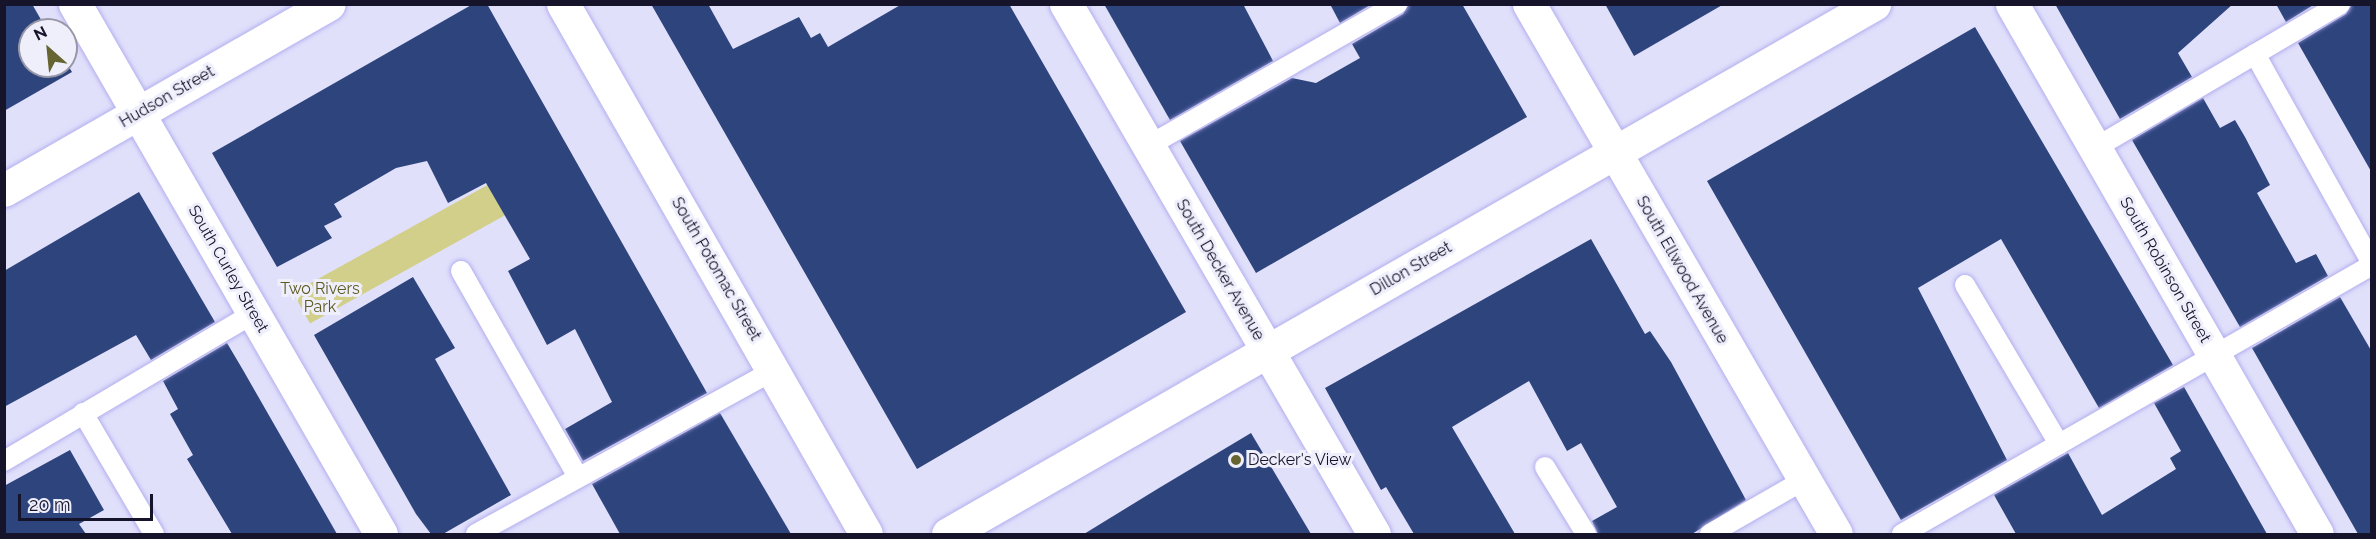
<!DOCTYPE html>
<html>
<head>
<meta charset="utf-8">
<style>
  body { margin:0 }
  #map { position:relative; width:2376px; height:539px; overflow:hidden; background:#e1e0fb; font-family:Raleway,sans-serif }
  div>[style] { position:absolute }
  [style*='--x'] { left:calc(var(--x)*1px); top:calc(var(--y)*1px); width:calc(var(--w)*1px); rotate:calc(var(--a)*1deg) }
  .green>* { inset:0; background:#d1cf89; transform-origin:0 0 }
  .building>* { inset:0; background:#2e447d }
  .roads { filter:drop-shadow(0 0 2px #b3afef) drop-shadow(0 0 2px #b3afef) }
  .lane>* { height:20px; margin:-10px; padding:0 10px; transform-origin:10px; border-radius:10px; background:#fff }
  .street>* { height:33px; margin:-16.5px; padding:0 16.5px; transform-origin:16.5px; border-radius:16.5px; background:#fff }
  .secondary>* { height:33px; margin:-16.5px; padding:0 16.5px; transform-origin:16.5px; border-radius:16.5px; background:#fff }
  .dots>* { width:16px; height:16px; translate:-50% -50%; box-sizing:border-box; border:3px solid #efeffc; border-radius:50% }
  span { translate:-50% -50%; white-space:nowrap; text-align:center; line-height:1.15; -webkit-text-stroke:6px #efeffc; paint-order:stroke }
  .street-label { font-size:16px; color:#16142b }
  .park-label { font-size:16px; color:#5c591f }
  .poi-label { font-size:16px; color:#16142b }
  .left { translate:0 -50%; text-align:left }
  .frame { position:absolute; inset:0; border:6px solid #16142b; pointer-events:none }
  .north { position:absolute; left:18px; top:18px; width:60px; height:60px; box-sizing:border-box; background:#efeffc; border:2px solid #9897a8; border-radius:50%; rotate:333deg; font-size:16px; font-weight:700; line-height:24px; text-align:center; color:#16142b }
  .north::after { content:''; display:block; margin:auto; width:21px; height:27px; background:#666431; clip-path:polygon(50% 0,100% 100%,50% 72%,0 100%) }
  .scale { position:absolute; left:18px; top:494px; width:135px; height:27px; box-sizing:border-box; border:3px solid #16142b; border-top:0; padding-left:8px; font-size:18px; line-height:21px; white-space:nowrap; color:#16142b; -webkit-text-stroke:4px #efeffc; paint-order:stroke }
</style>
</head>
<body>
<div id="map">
  <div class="green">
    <i style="left:565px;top:142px;width:35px;height:311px;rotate:61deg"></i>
  </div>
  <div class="building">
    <i style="clip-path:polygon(4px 4px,32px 4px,47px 30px,30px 30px,30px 66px,66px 62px,72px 72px,4px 111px)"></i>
    <i style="clip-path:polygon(473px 4px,487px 4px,707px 393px,583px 461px,565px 429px,612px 402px,575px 329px,547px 345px,508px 271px,530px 259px,486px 183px,448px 203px,427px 161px,396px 168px,334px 204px,342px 217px,324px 226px,332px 238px,277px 267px,212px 153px)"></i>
    <i style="clip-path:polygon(651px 4px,708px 4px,733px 49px,799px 17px,811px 38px,820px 33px,828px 47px,902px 4px,1009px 4px,1186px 312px,917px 469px)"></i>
    <i style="clip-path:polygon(1104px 4px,1243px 4px,1273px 61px,1170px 120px)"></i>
    <i style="clip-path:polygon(1330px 4px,1372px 4px,1340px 23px)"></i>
    <i style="clip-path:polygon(1409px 4px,1462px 4px,1527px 117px,1256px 273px,1180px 141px,1292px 78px,1316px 83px,1360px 58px,1352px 44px,1403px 14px)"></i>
    <i style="clip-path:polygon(1605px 4px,1724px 4px,1634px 56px)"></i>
    <i style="clip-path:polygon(2055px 4px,2233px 4px,2178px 53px,2192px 77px,2120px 119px)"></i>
    <i style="clip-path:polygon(2276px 4px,2315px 4px,2286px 22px)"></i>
    <i style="clip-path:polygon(2352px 4px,2372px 4px,2372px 173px,2298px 43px,2346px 14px)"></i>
    <i style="clip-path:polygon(1975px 27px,2173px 365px,2099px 408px,2001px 239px,1918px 288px,2007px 460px,1901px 520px,1707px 181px)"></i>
    <i style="clip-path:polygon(2203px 98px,2220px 128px,2235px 120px,2245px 137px,2270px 185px,2257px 193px,2296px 263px,2316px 254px,2328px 276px,2240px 327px,2132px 140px)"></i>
    <i style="clip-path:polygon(139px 192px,215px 322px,151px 360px,136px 335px,4px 407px,4px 271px)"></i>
    <i style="clip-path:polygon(1591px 239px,1645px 334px,1650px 331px,1671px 362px,1746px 500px,1692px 534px,1598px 534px,1592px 521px,1617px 507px,1581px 443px,1567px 451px,1529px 381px,1452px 427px,1515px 534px,1414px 534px,1386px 487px,1381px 490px,1325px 388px)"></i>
    <i style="clip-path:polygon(413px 277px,455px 348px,435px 359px,511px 495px,443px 534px,431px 534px,416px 514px,314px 335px)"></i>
    <i style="clip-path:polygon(2340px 297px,2372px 352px,2372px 534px,2358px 534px,2252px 348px)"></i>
    <i style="clip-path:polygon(227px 343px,243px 370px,337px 534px,232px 534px,187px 459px,193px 455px,170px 414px,178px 409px,163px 381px)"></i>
    <i style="clip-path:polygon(2184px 387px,2267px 534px,2016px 534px,1994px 495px,2068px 453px,2102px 515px,2176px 469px,2170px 458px,2181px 451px,2154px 403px)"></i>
    <i style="clip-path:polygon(720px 413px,791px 534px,620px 534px,592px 484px)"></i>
    <i style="clip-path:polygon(1251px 433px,1311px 534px,1084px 534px,1159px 488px)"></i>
    <i style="clip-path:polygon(70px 450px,104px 510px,79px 524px,86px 534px,4px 534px,4px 486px)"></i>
  </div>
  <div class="roads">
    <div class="lane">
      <i style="--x:2255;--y:54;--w:240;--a:60.8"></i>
      <i style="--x:1148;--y:146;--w:287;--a:-29.7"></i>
      <i style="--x:2095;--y:148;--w:284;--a:-30.4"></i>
      <i style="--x:461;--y:271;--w:237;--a:60.4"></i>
      <i style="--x:1965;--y:285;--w:185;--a:59.4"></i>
      <i style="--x:83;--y:413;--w:140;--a:59.6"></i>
      <i style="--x:4;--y:461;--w:291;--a:-30.6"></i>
      <i style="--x:1545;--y:467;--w:79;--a:58.5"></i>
      <i style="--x:476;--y:534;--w:340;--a:-28.8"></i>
      <i style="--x:1710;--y:534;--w:108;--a:-29.9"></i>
      <i style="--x:1902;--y:534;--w:542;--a:-29.78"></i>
    </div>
    <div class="street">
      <i style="--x:75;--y:4;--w:612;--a:60"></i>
      <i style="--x:563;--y:4;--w:610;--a:60.24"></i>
      <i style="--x:1066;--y:4;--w:613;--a:59.84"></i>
      <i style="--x:2012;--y:4;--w:611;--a:60.08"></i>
      <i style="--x:4;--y:190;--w:374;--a:-29.8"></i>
      <i style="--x:948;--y:534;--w:1067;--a:-29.78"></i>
    </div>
    <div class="secondary">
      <i style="--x:1529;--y:4;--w:612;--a:59.92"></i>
    </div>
  </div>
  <div class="dots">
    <i style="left:1236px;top:460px;background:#666431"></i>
  </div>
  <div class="street-label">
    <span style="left:167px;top:97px;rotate:-30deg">Hudson Street</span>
    <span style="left:228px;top:269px;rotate:60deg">South Curley Street</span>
    <span style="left:716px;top:269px;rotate:60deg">South Potomac Street</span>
    <span style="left:1411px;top:269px;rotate:-30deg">Dillon Street</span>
    <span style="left:1220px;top:270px;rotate:60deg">South Decker Avenue</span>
    <span style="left:1682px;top:270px;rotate:60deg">South Ellwood Avenue</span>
    <span style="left:2165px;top:270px;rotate:60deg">South Robinson Street</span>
  </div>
  <div class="park-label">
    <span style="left:320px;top:298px">Two Rivers<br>Park</span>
  </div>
  <div class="poi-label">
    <span class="left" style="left:1248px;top:460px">Decker's View</span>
  </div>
  <div class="frame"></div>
  <div class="north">N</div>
  <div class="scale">20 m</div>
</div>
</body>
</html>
